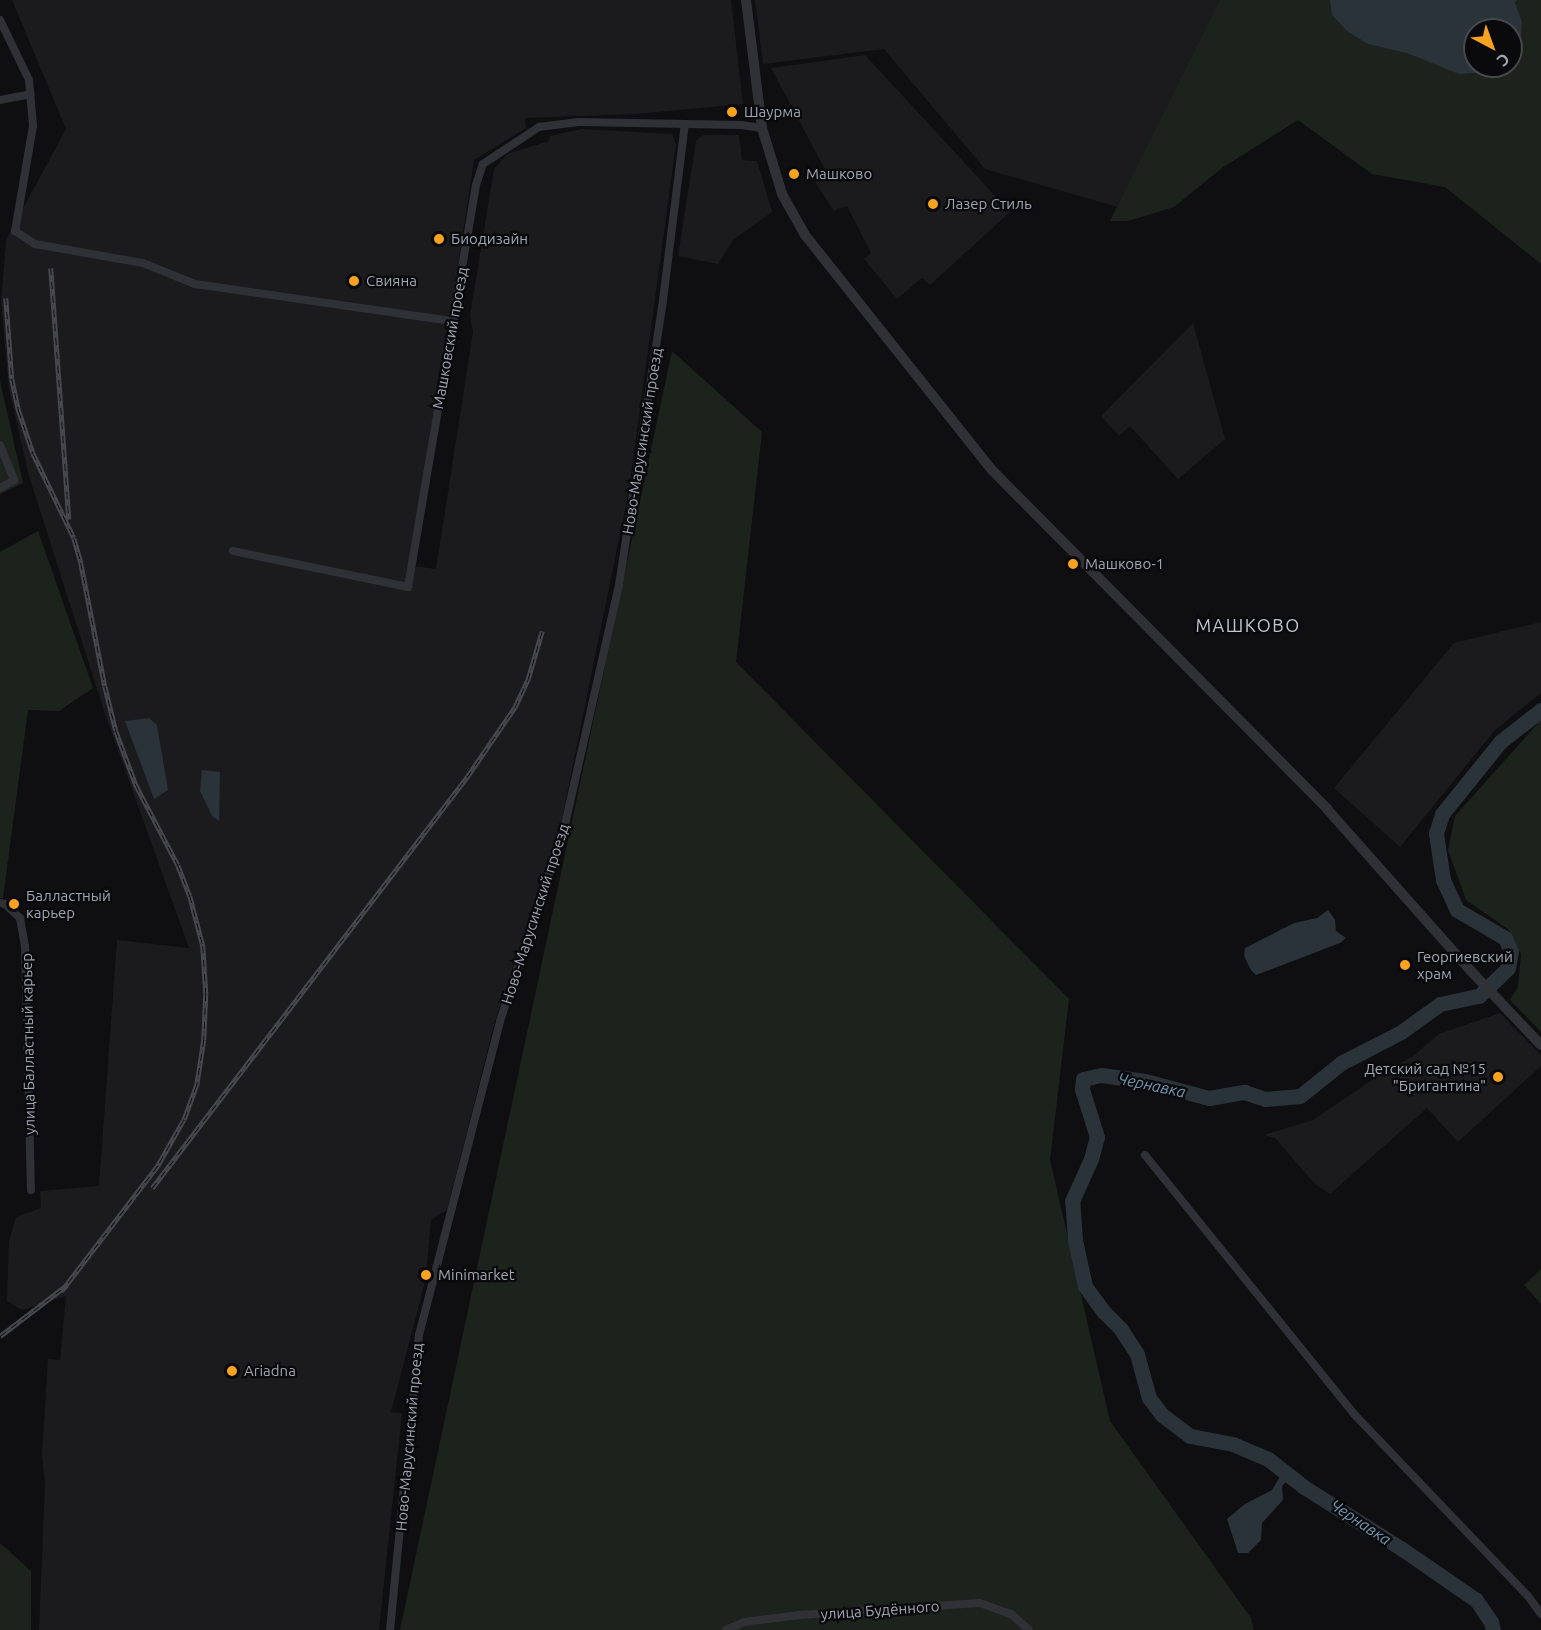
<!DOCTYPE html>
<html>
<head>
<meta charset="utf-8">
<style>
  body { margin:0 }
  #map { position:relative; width:1541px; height:1630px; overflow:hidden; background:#0f0f11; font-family:Ubuntu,sans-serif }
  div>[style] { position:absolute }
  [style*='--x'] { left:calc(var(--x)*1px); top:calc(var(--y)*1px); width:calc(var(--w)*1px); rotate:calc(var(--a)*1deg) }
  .built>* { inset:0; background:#1b1b1e }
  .green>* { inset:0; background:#1c231c }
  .water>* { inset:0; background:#293339 }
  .river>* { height:15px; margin:-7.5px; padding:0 7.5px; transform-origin:7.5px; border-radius:7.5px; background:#293339 }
  .minor>* { height:8px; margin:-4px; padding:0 4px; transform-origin:4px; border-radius:4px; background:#303136 }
  .tertiary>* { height:10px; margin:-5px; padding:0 5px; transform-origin:5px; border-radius:5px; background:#303136 }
  .rail>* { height:4.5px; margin-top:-2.25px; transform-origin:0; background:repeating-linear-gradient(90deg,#0a0a0c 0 7px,#47494f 0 14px); box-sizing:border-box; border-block:2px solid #47494f }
  .dots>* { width:16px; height:16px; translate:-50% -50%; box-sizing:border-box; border:3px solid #0a0a0c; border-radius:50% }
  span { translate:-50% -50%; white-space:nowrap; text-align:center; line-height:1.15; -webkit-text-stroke:4.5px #0a0a0c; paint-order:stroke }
  .poi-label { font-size:15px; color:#a0a6b2 }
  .left { translate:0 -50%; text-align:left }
  .right { translate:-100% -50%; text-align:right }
  .street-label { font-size:15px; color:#a0a6b2 }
  .water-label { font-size:16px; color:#7497b0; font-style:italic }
  .quarter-label { font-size:18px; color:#c1c5ce; letter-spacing:1.5px }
  .north { position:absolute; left:1463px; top:18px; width:60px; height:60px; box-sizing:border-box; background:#0a0a0c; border:2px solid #46484e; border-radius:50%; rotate:139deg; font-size:16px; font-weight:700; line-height:24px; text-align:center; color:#a0a6b2 }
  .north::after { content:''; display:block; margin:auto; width:21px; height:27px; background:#f8a320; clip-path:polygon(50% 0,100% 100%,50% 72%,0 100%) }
</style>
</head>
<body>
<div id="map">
  <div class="built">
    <i style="clip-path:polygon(12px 0,731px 0,743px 104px,636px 114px,525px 118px,526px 128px,474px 160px,413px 566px,436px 569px,473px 332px,470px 315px,494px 169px,507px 154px,549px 141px,550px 136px,582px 129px,672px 134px,676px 144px,629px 490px,560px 828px,495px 1021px,447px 1210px,431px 1220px,426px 1278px,391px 1412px,402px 1413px,379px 1630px,39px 1630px,45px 1484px,42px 1454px,48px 1359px,60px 1360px,66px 1296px,22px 1310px,7px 1301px,9px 1241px,16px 1217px,41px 1208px,40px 1191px,99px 1186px,117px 940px,189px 948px,105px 714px,29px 476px,9px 389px,1px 301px,6px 240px,66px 129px)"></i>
    <i style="clip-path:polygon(755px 0,1223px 0,1118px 207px,985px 169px,884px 49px,763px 64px)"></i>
    <i style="clip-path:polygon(865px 55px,1010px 212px,930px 285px,922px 278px,897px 299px,864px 259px,871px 253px,847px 206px,834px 211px,815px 182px,828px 175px,771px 68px)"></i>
    <i style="clip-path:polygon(703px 135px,739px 135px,742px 160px,757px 161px,772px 212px,733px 240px,718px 264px,678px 256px,696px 141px)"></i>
    <i style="clip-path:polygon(1193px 323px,1225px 439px,1178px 479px,1130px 426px,1119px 436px,1101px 416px)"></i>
    <i style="clip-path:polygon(1541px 622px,1541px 693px,1495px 730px,1400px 847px,1334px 788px,1454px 643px)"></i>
    <i style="clip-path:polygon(1500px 1013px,1541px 1055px,1541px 1066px,1458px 1142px,1427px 1108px,1330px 1194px,1315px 1184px,1275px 1138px,1264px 1135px,1313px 1120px,1384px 1072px,1413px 1056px,1439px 1034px)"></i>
  </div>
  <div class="green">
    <i style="clip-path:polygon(evenodd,1220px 0,1541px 0,1541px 264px,1445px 187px,1372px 174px,1298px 120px,1222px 168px,1174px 207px,1128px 221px,1110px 221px,1220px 0,1475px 30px,1511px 30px,1511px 66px,1475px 66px,1475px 30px)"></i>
    <i style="clip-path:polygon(672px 351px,762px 432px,736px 662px,1069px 999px,1050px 1160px,1110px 1421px,1251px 1618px,1254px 1630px,400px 1630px)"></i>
    <i style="clip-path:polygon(0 381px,23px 483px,0 494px)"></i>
    <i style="clip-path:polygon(38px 531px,93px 688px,59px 711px,28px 710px,3px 898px,0 898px,0 552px)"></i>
    <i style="clip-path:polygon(1541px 720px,1541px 1032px,1510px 1000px,1518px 987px,1521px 954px,1508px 929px,1466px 900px,1448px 850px,1455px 816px)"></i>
    <i style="clip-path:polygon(1541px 1269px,1541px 1304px,1524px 1285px)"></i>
    <i style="clip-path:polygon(0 1543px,31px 1571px,31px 1630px,0 1630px)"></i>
  </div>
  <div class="water">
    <i style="clip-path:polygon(1330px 0,1517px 0,1515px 3px,1522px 22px,1521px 35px,1511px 43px,1511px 30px,1475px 30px,1475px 66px,1484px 66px,1475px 73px,1459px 74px,1407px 53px,1368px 44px,1347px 31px,1332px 15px)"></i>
    <i style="clip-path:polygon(149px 718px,157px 725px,168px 790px,154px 799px,125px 721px)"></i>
    <i style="clip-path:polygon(202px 770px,220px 772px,219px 821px,212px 816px,200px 791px)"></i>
    <i style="clip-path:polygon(1328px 910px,1335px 920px,1336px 931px,1346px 938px,1340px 943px,1256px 975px,1251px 970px,1244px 956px,1245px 948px,1294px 923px,1317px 918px)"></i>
    <i style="clip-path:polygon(1281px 1475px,1287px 1481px,1282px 1486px,1283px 1500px,1262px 1523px,1261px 1540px,1248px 1553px,1238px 1553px,1227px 1519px,1245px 1504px,1272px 1490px)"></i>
  </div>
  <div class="river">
    <i style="--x:1493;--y:1630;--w:8;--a:-104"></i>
    <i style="--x:1491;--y:1622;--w:27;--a:-124"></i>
    <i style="--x:1476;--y:1600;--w:90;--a:-145.4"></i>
    <i style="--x:1402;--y:1549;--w:116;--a:-147.7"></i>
    <i style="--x:1304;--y:1487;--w:46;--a:-142.1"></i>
    <i style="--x:1268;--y:1459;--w:38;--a:-157"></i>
    <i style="--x:1233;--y:1444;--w:44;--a:-169.5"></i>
    <i style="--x:1190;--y:1436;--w:35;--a:-143"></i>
    <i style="--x:1162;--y:1415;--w:21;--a:-127"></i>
    <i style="--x:1149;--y:1398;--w:46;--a:-105.3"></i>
    <i style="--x:1137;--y:1354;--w:30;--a:-123"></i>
    <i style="--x:1121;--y:1329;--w:25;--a:-135"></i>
    <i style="--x:1103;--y:1311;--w:31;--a:-126"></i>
    <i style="--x:1085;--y:1286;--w:47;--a:-102.3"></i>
    <i style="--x:1075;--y:1240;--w:39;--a:-94"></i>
    <i style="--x:1072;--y:1201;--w:46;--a:-65.7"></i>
    <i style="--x:1091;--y:1159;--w:23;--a:-75"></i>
    <i style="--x:1097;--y:1137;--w:50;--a:-107.4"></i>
    <i style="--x:1082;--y:1089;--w:10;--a:-84"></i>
    <i style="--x:1083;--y:1079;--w:18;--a:-13"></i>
    <i style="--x:1101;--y:1075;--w:44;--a:7.8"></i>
    <i style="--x:1145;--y:1081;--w:66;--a:14.9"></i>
    <i style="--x:1209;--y:1098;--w:36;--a:-10"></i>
    <i style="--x:1244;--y:1092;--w:22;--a:18"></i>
    <i style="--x:1265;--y:1099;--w:35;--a:-5"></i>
    <i style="--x:1300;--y:1096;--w:53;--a:-38.8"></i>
    <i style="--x:1341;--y:1063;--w:68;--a:-27.3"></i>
    <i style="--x:1401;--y:1032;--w:48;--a:-35.7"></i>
    <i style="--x:1440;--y:1004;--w:40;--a:-12"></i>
    <i style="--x:1479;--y:996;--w:40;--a:-44"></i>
    <i style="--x:1508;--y:968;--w:17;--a:-80"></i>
    <i style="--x:1511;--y:951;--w:14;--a:-115"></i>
    <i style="--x:1505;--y:938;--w:56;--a:-149.7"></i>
    <i style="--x:1457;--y:910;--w:33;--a:-115"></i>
    <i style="--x:1443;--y:880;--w:48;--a:-98.5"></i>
    <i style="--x:1436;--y:833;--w:20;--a:-72"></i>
    <i style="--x:1442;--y:814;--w:92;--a:-51.1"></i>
    <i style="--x:1500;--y:742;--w:52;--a:-38"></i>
  </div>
  <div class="minor">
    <i style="--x:0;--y:20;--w:67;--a:64.2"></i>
    <i style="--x:29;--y:80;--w:46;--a:85"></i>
    <i style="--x:33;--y:126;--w:107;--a:99.7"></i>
    <i style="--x:15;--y:231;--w:24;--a:33"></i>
    <i style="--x:35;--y:244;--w:110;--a:10"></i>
    <i style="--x:143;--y:263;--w:56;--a:22"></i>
    <i style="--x:195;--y:284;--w:261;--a:8.2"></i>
    <i style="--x:0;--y:100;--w:31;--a:-11"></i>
    <i style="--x:0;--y:445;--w:38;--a:68"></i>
    <i style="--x:14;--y:480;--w:16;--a:150"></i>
    <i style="--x:233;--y:551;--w:179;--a:11.6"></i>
    <i style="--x:408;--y:587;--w:408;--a:-80.4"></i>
    <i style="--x:476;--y:185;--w:22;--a:-72"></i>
    <i style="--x:483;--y:164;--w:67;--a:-33.5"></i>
    <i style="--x:539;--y:127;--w:40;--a:-7.1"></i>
    <i style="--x:579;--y:122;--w:162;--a:1.1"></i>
    <i style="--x:741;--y:125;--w:21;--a:8"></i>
    <i style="--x:0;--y:903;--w:5;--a:11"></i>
    <i style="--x:5;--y:904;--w:21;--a:43"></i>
    <i style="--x:20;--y:918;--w:28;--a:80"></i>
    <i style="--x:25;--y:946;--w:244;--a:88.6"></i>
    <i style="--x:1145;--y:1155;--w:331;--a:51.1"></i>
    <i style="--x:1353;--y:1413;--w:253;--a:46.3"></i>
    <i style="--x:1528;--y:1596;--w:22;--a:54"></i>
    <i style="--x:390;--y:1630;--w:296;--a:-84.4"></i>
    <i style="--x:419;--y:1335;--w:324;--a:-75.5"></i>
    <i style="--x:500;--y:1021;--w:202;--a:-71.6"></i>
    <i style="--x:564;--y:829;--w:250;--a:-77.3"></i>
    <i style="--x:619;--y:585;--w:288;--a:-81.2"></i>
    <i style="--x:663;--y:300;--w:177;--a:-82.9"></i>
    <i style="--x:726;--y:1630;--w:20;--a:-24"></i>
    <i style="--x:744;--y:1622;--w:56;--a:-7.1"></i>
    <i style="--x:800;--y:1615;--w:180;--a:-3.8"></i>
    <i style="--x:980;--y:1603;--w:33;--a:20"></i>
    <i style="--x:1011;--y:1614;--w:24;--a:42"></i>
  </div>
  <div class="tertiary">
    <i style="--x:746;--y:0;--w:129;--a:82.9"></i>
    <i style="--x:762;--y:128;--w:69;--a:73.1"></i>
    <i style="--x:782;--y:194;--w:47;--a:60.7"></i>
    <i style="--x:805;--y:235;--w:300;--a:51.5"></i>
    <i style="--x:992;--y:470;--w:477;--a:45.3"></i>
    <i style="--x:1327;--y:809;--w:215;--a:48.4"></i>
    <i style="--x:1470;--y:970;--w:103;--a:46.6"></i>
  </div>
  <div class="rail">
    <i style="--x:51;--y:268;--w:252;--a:85.9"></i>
    <i style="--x:6;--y:298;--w:81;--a:85.8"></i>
    <i style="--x:12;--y:379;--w:33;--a:78"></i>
    <i style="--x:19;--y:411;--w:44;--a:71.6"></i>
    <i style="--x:33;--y:453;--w:94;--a:64.2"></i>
    <i style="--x:74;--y:538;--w:26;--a:74"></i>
    <i style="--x:81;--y:563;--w:125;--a:79"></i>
    <i style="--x:105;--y:686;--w:46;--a:76.3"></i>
    <i style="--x:116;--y:731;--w:58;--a:69.7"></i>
    <i style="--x:136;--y:785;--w:90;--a:62.3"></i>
    <i style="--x:178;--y:865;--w:33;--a:69"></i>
    <i style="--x:190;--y:896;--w:52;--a:75.4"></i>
    <i style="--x:203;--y:946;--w:48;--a:86.4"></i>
    <i style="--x:206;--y:994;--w:46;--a:92.5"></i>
    <i style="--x:204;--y:1040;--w:46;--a:98.8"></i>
    <i style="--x:197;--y:1085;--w:37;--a:110"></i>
    <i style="--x:184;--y:1120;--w:53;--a:119.5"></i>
    <i style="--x:158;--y:1166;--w:158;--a:127.5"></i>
    <i style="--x:152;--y:1188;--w:518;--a:-52.53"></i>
    <i style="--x:467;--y:777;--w:85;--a:-55.6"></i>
    <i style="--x:515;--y:707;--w:31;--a:-65"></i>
    <i style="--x:528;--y:679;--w:50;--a:-73.7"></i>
    <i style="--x:0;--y:1336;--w:84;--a:-37.3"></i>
  </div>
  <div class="dots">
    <i style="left:732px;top:112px;background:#f8a320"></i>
    <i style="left:794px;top:174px;background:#f8a320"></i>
    <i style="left:933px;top:204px;background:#f8a320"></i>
    <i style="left:439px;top:239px;background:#f8a320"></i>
    <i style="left:354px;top:281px;background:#f8a320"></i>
    <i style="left:1073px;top:564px;background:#f8a320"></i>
    <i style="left:14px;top:904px;background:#f8a320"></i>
    <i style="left:1405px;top:965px;background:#f8a320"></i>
    <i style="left:1498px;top:1077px;background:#f8a320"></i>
    <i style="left:426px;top:1275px;background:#f8a320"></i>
    <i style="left:232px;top:1371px;background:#f8a320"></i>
  </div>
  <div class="poi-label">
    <span class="left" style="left:744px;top:112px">Шаурма</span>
    <span class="left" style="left:806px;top:174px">Машково</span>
    <span class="left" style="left:945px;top:204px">Лазер Стиль</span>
    <span class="left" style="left:451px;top:239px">Биодизайн</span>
    <span class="left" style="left:366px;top:281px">Свияна</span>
    <span class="left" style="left:1085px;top:564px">Машково-1</span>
    <span class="left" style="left:26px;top:904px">Балластный<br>карьер</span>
    <span class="left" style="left:1417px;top:965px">Георгиевский<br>храм</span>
    <span class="right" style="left:1486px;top:1077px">Детский сад №15<br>"Бригантина"</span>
    <span class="left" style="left:438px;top:1275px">Minimarket</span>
    <span class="left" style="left:244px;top:1371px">Ariadna</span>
  </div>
  <div class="street-label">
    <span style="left:450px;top:338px;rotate:-80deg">Машковский проезд</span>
    <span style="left:642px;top:441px;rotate:-81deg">Ново-Марусинский проезд</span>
    <span style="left:535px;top:914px;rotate:-72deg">Ново-Марусинский проезд</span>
    <span style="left:28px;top:1044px;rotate:-91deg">улица Балластный карьер</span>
    <span style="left:409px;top:1437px;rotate:-85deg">Ново-Марусинский проезд</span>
    <span style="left:880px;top:1610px;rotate:-4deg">улица Будённого</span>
  </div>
  <div class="water-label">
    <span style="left:1152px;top:1085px;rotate:12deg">Чернавка</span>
    <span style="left:1361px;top:1522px;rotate:34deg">Чернавка</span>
  </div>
  <div class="quarter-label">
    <span style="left:1248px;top:625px">МАШКОВО</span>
  </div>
  <div class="north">С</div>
</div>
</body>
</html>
